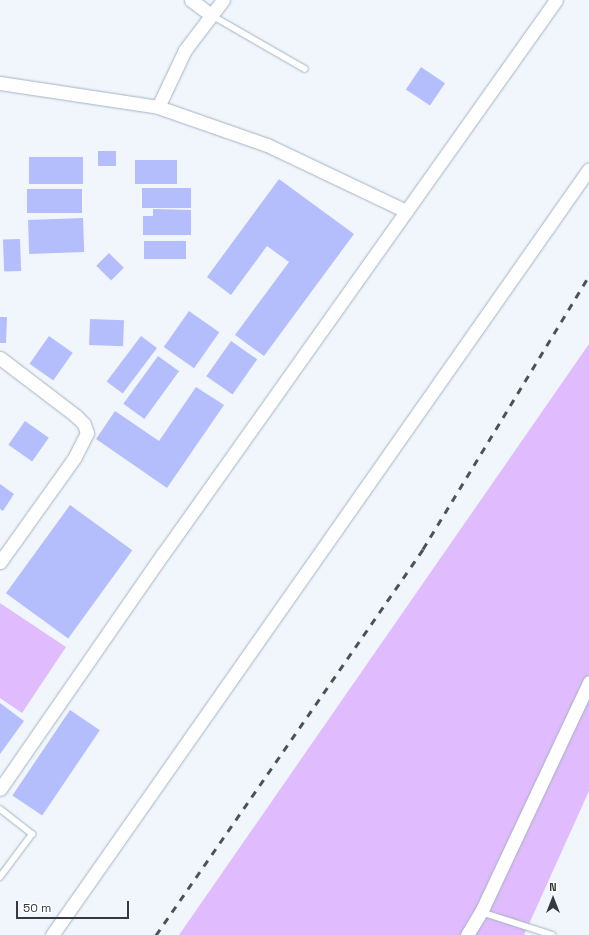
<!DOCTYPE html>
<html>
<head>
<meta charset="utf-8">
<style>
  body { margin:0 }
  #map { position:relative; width:589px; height:935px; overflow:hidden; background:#f0f6fc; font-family:"Space Grotesk",sans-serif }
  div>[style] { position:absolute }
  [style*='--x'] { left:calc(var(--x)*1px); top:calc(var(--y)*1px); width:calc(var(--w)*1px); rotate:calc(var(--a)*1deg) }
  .green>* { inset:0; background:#e0bbfd }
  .building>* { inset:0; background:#b5befd; transform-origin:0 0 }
  .roads { filter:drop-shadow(0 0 1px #a4b3c1) drop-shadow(0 0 1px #a4b3c1) }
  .service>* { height:6px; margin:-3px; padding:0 3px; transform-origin:3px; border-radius:3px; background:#fff }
  .minor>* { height:13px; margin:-6.5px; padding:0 6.5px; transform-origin:6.5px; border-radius:6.5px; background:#fff }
  .rail>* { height:3px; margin-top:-1.5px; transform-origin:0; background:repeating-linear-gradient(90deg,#4b5257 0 7px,transparent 0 14px) }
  span { translate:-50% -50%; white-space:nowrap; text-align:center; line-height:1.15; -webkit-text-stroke:3.5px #fff; paint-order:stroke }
  .north { position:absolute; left:533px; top:879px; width:40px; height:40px; -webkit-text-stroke:3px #fff; paint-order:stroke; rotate:0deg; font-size:11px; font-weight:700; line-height:16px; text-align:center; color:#343b40 }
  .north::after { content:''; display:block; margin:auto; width:14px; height:18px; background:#343b40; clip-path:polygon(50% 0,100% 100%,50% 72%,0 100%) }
  .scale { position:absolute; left:16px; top:901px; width:113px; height:18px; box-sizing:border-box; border:2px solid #343b40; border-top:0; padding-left:5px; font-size:12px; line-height:14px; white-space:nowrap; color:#343b40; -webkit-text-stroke:3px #fff; paint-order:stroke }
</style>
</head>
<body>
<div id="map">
  <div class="green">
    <i style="clip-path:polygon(589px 344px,589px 791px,524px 935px,179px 935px)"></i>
    <i style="clip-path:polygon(0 603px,66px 647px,22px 713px,0 698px)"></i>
  </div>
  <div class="building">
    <i style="left:421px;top:67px;width:29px;height:27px;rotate:34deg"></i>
    <i style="left:116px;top:151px;width:15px;height:18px;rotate:90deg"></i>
    <i style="left:29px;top:157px;width:54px;height:27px"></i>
    <i style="left:135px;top:160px;width:42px;height:24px"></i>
    <i style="clip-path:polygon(279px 179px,354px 234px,264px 356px,235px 335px,289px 262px,267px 246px,231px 295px,207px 277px)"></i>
    <i style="left:142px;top:188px;width:49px;height:20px"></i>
    <i style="left:27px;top:189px;width:55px;height:24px"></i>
    <i style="clip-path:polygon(153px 209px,191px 210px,191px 235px,143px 235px,143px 216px,153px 216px)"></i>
    <i style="left:83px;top:218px;width:34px;height:55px;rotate:88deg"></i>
    <i style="left:20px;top:239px;width:32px;height:17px;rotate:88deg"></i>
    <i style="left:144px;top:241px;width:42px;height:18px"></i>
    <i style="left:109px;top:253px;width:21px;height:18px;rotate:45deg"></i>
    <i style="left:189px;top:311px;width:37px;height:44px;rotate:35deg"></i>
    <i style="clip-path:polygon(0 317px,7px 317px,6px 343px,0 343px)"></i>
    <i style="left:90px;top:319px;width:34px;height:26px;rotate:2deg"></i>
    <i style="left:49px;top:336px;width:29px;height:34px;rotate:35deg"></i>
    <i style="left:141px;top:336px;width:20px;height:57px;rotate:37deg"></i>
    <i style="left:231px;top:341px;width:32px;height:43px;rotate:35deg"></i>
    <i style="left:158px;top:356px;width:26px;height:59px;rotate:36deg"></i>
    <i style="clip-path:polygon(196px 387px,224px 405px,167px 488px,96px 439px,115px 411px,159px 441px)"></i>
    <i style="left:25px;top:421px;width:29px;height:29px;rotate:35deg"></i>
    <i style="clip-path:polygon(0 484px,14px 494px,3px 511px,0 509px)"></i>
    <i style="left:70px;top:505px;width:77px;height:109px;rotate:36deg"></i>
    <i style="clip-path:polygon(0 703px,24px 721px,0 754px)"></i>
    <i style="left:70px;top:710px;width:36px;height:103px;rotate:34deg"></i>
  </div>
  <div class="roads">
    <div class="service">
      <i style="--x:211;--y:15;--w:108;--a:29.9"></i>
      <i style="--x:0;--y:809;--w:41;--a:38"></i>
      <i style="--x:32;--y:834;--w:54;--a:126.7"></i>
      <i style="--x:481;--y:912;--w:75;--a:17.9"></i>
    </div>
    <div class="minor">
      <i style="--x:191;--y:0;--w:25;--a:37"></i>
      <i style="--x:0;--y:83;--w:160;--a:8.6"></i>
      <i style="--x:158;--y:107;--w:115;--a:19.2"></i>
      <i style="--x:267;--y:145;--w:154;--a:25.4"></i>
      <i style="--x:158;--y:107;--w:63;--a:-64.7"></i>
      <i style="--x:185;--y:50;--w:63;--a:-52.8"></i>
      <i style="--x:0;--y:358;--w:96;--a:37.3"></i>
      <i style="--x:76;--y:416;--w:11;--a:45"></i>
      <i style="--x:84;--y:424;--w:9;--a:72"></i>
      <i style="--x:87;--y:433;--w:27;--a:117"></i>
      <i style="--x:75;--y:457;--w:129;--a:125.5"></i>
      <i style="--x:0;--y:789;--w:286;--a:-55.3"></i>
      <i style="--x:163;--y:554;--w:679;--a:-54.65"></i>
      <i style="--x:52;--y:935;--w:935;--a:-54.97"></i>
      <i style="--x:467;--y:935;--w:27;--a:-59"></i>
      <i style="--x:481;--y:912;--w:254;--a:-64.8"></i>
    </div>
  </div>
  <div class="rail">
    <i style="--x:156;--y:935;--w:469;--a:-55.3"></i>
    <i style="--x:423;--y:549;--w:320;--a:-58.7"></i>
  </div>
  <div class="north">N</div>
  <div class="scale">50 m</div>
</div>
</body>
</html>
